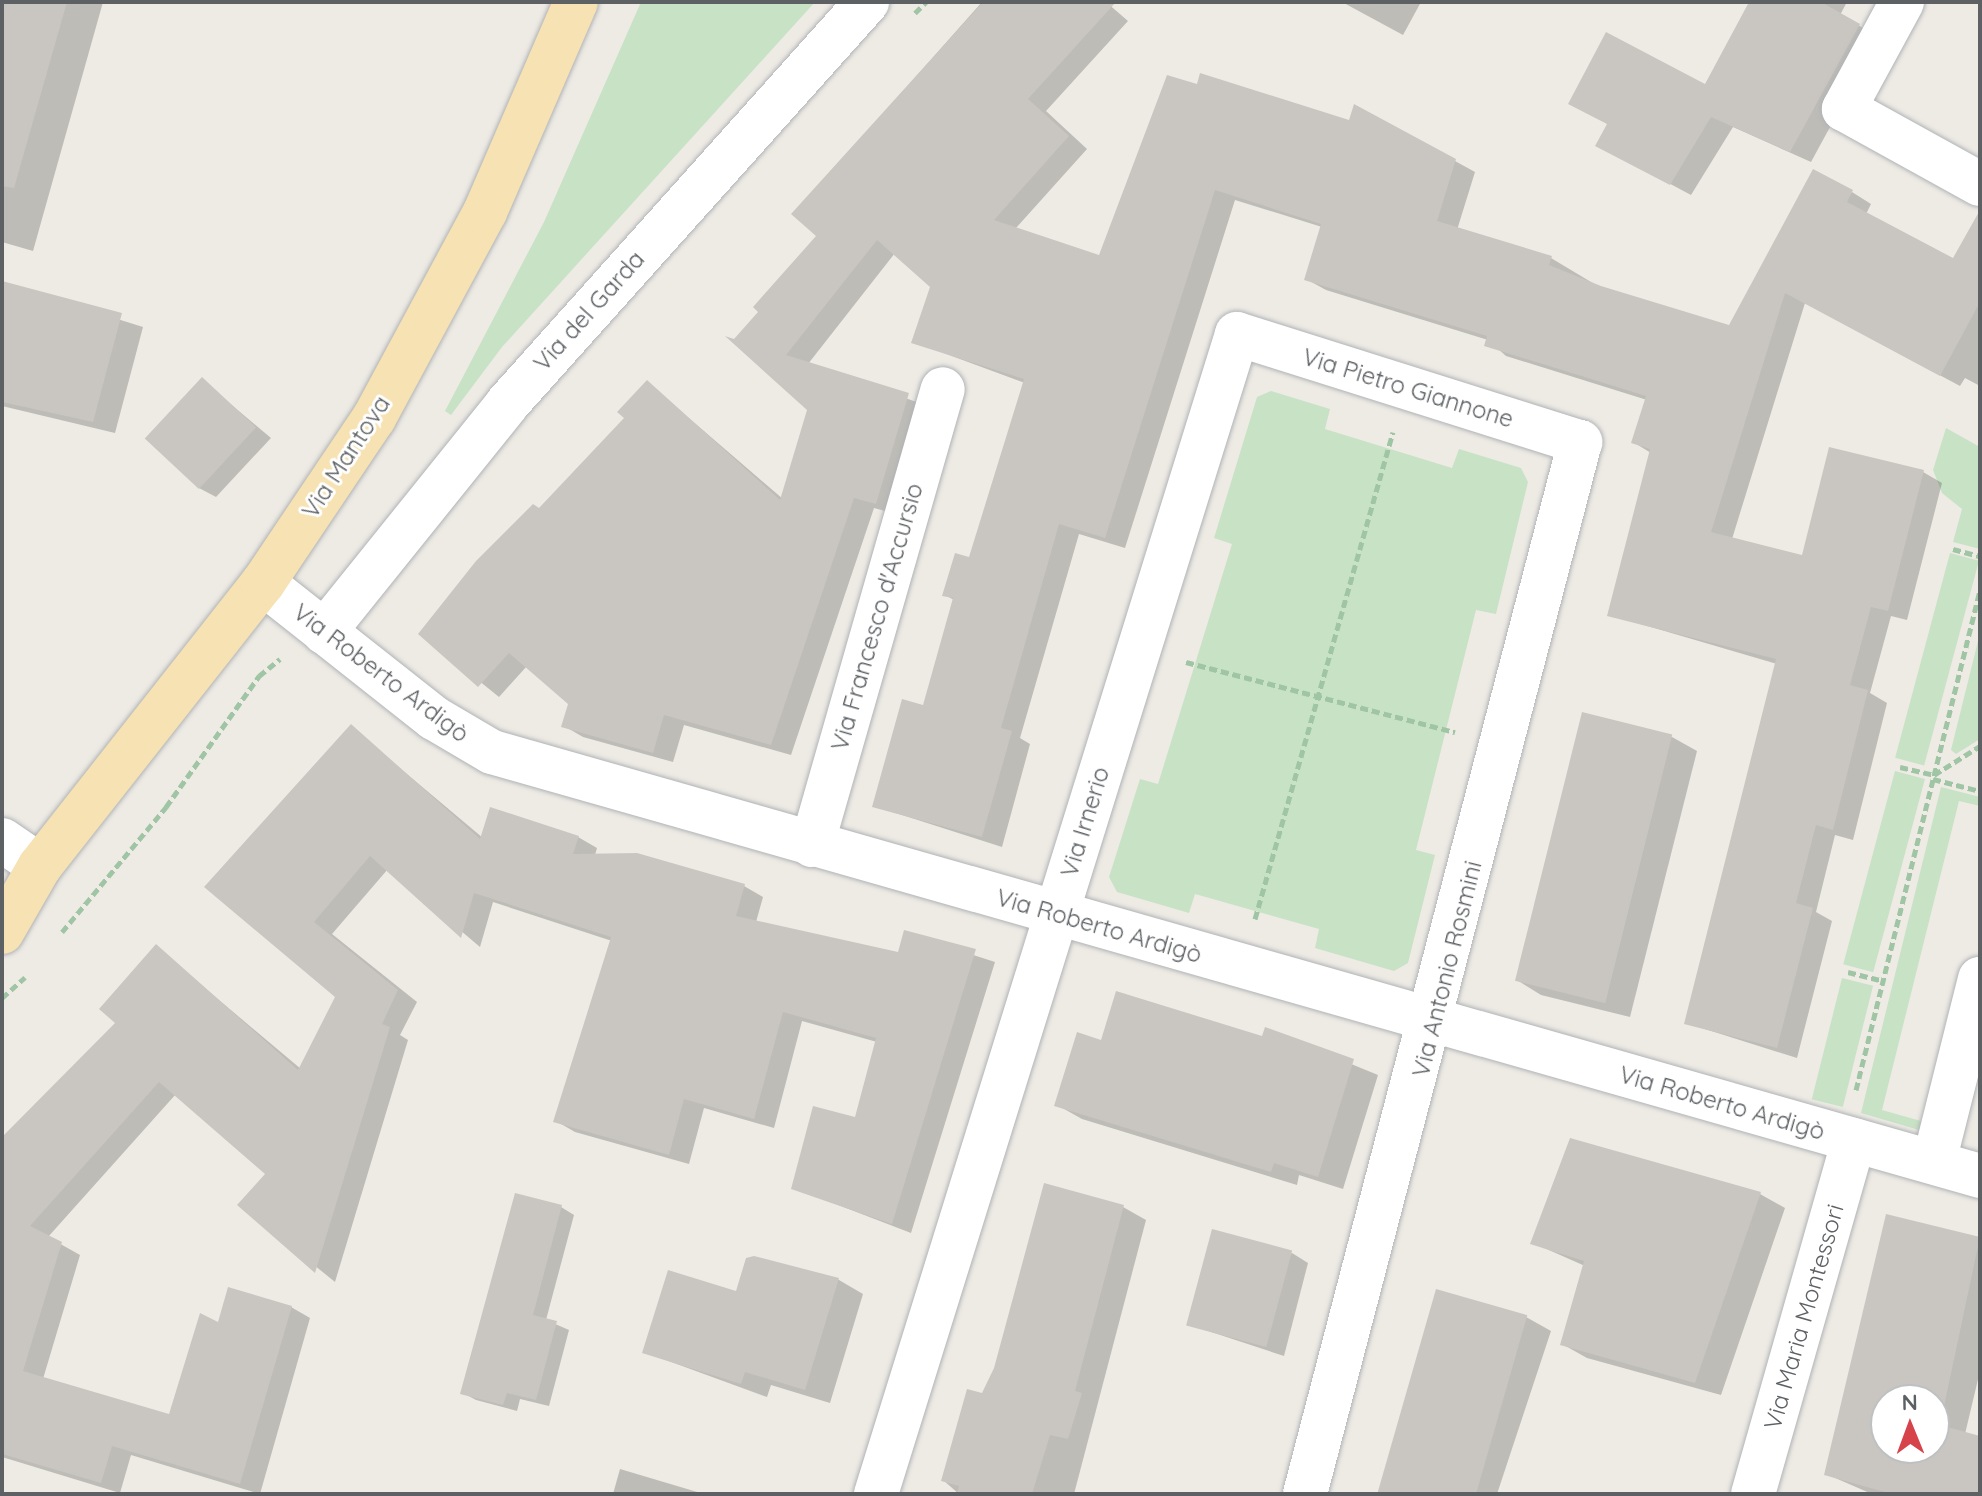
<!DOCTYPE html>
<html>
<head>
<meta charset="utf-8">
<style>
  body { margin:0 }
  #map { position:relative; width:1982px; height:1496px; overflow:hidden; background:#eeebe5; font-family:Quicksand,sans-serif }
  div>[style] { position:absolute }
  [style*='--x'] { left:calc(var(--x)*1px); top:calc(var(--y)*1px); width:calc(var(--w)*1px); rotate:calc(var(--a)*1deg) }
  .green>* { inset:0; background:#c8e2c5; transform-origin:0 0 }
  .shadow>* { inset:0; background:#0003 }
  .building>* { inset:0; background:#c9c6c2; transform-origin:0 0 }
  .path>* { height:5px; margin-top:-2.5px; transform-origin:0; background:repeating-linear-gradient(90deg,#a0c5a5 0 8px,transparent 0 12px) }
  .roads { filter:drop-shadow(0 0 2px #b0b3b6) drop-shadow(0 0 2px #b0b3b6) }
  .minor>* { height:44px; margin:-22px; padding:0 22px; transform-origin:22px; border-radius:22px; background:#fff }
  .major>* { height:44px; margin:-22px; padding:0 22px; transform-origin:22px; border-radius:22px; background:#f6e2b2 }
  span { translate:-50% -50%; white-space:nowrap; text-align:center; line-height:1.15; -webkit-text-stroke:6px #fff; paint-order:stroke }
  .street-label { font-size:24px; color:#5d6164 }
  .frame { position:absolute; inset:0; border:4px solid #5d6164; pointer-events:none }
  .north { position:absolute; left:1870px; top:1384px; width:80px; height:80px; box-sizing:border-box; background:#fff; border:2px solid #bec0c1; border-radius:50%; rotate:359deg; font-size:22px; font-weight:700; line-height:32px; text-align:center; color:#5d6164 }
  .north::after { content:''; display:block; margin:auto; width:28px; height:36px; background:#d6434b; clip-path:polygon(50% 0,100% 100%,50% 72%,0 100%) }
</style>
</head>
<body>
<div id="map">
  <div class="green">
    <i style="clip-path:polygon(641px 2px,815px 2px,502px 347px,451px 415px,445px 411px,544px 222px)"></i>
    <i style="clip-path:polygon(1271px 391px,1330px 409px,1325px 429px,1452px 468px,1459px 449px,1521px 468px,1528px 482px,1496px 614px,1476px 610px,1416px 850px,1435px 855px,1408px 963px,1394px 971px,1315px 948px,1319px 929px,1195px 894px,1189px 913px,1117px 892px,1109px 877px,1140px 779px,1158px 784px,1232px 544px,1214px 538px,1257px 397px)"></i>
    <i style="clip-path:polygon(1946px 428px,1980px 447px,1980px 549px,1953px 542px,1962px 509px,1942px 493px,1933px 470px)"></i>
    <i style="left:1950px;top:553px;width:30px;height:212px;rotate:15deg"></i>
    <i style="clip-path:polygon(1980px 633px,1980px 739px,1956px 754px,1951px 750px)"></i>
    <i style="left:1895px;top:771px;width:31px;height:200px;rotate:15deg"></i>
    <i style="clip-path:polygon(1941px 787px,1980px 797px,1980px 806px,1959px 801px,1882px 1110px,1921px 1121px,1919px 1130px,1861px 1113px)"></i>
    <i style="left:1842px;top:978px;width:32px;height:125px;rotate:14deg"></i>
  </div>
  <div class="shadow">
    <i style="clip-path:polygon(2px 2px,103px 2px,33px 251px,2px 242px)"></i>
    <i style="clip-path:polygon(982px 2px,1106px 2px,1128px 21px,1046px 111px,1087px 149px,1015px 229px,1100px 257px,1168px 77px,1455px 161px,1475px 172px,1457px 230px,1551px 258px,1601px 288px,1730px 327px,1852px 192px,1871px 204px,1866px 214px,1953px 261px,1980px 262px,1980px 386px,1965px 378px,1960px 386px,1805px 303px,1732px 539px,1803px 558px,1923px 472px,1942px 483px,1907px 620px,1891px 616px,1870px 693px,1887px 703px,1853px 840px,1835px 835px,1816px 912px,1832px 921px,1797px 1058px,1686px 1023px,1777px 664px,1610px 615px,1651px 453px,1633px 442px,1647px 400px,1506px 356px,1488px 340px,1326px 290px,1306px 279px,1322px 227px,1235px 200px,1125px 548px,1079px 534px,1020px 738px,1030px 744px,1002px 847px,874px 806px,924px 708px,954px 600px,945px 595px,970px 560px,1025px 383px,914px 342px,932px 287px,895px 253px,808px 364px,928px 406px,896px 514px,874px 508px,791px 755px,684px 725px,673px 762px,583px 737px,564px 726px,570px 703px,527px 666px,499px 697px,421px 634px,627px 417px,647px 382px,783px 499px,809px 409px,761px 312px,819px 236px,794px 214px)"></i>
    <i style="clip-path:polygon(1342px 2px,1421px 2px,1403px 35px)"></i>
    <i style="clip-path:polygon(1756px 2px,1847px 2px,1840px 15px,1879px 37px,1811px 162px,1733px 127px,1691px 195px,1618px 156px,1706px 87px)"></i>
    <i style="clip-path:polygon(2px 283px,143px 327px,115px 433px,2px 406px)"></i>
    <i style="clip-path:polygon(202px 380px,271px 438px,216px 497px,199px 488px)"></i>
    <i style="clip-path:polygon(1583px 715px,1672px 737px,1697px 751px,1630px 1017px,1541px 995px,1517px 980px)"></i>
    <i style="clip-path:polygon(351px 727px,483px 838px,578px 837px,597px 848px,595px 855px,744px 886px,763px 897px,756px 922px,900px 954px,905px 933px,995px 962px,911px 1233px,794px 1188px,856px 1119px,877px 1042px,802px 1021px,774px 1128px,704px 1108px,689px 1164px,575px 1132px,556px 1121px,612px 941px,493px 902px,480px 947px,388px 869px,332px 934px,417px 1002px,400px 1035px,408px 1040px,335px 1282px,240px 1205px,268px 1174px,176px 1094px,48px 1237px,80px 1255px,43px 1379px,171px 1417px,219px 1325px,291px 1307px,310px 1318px,260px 1494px,131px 1455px,120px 1493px,2px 1457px,2px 1143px,118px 1023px,156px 947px,301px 1069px,338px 996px,207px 887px)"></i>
    <i style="clip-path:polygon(1266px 1029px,1378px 1075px,1343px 1189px,1299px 1175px,1297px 1185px,1082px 1119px,1057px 1105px,1102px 1042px,1263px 1038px)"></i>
    <i style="clip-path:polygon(1760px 1194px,1785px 1208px,1721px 1395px,1587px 1358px,1562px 1344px,1585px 1266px,1533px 1243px)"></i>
    <i style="clip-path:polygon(561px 1207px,574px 1215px,546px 1320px,569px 1330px,549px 1406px,520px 1399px,517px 1411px,476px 1400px,463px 1393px)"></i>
    <i style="clip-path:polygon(1123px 1207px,1146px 1220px,1074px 1494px,959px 1494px,943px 1480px)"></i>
    <i style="clip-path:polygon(evenodd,1887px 1216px,1980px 1239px,1980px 1371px,1965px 1434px,1980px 1438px,1980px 1494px,1872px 1494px,1826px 1474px,1887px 1216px,1886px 1400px,1934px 1400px,1934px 1448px,1886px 1448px,1886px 1400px)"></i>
    <i style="clip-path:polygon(1292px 1253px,1308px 1263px,1284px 1356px,1190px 1325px)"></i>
    <i style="clip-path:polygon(754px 1258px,839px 1280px,863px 1294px,830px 1403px,771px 1385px,767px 1397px,644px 1352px,737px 1293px)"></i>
    <i style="clip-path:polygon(1526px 1317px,1551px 1331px,1497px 1494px,1380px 1494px)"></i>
    <i style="clip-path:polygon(620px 1469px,704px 1494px,613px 1494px)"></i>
  </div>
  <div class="building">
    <i style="clip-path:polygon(2px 2px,67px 2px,14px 188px,2px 186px)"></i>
    <i style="clip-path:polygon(983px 2px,1116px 2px,1028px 99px,1069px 136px,994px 220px,1099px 255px,1167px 75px,1197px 84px,1200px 73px,1349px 120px,1354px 104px,1456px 159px,1437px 221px,1552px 256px,1549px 265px,1601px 286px,1729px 325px,1813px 169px,1853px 190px,1847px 202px,1953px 258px,1980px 210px,1980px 302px,1940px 376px,1785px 293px,1711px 532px,1802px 555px,1829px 447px,1924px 470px,1888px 611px,1871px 607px,1850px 685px,1868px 690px,1833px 830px,1816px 825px,1796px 903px,1813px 908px,1777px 1048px,1684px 1024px,1776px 659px,1607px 616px,1650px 449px,1631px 443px,1646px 396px,1484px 346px,1487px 336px,1304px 280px,1321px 224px,1215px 190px,1105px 538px,1059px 524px,1001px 728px,1012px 731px,982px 837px,872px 807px,902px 699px,923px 705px,953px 598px,942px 596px,955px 553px,969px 557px,1024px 379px,911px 343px,930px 287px,877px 240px,786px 355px,909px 393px,876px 504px,854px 498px,771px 745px,664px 715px,653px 753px,561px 727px,568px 704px,509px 653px,478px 687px,418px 634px,476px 561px,533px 504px,539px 508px,624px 418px,617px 412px,647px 380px,780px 500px,807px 410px,725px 336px,734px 339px,758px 312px,753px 307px,816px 236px,791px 214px)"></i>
    <i style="clip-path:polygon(1749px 2px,1821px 2px,1860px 24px,1790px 152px,1711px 117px,1670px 185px,1595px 146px,1607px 124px,1568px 104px,1606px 32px,1705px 84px)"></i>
    <i style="clip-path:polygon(2px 281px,122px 313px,93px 422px,2px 402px)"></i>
    <i style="left:202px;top:377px;width:74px;height:84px;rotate:43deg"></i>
    <i style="left:1582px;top:712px;width:93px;height:277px;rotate:14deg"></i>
    <i style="clip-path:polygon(351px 724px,480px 839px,490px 807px,579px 836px,573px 854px,637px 853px,745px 884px,736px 916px,898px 952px,904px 930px,976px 949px,892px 1224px,791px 1189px,813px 1106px,855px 1117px,876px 1038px,783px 1012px,754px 1119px,684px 1099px,669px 1155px,553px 1122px,611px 937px,474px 893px,461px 938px,370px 856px,314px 922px,398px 990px,382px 1024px,390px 1027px,315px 1273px,237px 1205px,265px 1174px,159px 1082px,30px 1226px,62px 1242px,23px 1371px,169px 1414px,200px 1313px,218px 1322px,228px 1287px,292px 1306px,240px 1484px,112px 1446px,101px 1483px,2px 1454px,2px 1137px,115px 1023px,99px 1009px,156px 944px,298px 1070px,335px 997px,204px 887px)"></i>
    <i style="clip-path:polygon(1116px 991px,1262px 1036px,1265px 1027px,1354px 1059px,1318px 1177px,1274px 1163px,1271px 1172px,1054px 1106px,1077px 1032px,1101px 1040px)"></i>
    <i style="clip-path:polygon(1570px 1138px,1761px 1192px,1695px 1383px,1560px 1345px,1584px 1261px,1530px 1244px)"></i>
    <i style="clip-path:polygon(1044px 1183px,1124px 1205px,1075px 1391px,1082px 1393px,1068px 1439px,1050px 1435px,1032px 1494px,957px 1494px,959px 1486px,941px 1481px,967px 1389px,982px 1393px,994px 1368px)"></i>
    <i style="clip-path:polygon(515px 1193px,562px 1205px,533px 1315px,557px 1321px,536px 1400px,507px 1393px,503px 1405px,460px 1394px)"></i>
    <i style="clip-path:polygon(evenodd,1886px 1214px,1980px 1237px,1940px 1425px,1980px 1436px,1980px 1494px,1892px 1494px,1824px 1475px,1886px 1214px,1886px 1400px,1934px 1400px,1934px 1448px,1886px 1448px,1886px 1400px)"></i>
    <i style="left:1212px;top:1229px;width:83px;height:100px;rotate:15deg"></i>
    <i style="clip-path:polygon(754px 1256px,839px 1278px,805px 1390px,745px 1372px,741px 1384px,642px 1353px,668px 1270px,736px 1291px,746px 1258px)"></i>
    <i style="left:1436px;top:1289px;width:95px;height:213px;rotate:16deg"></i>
  </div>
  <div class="path">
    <i style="--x:915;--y:13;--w:16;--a:-45"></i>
    <i style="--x:1953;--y:549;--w:28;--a:15"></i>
    <i style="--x:1186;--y:662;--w:278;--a:14.6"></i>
    <i style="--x:1900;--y:767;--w:35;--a:13"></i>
    <i style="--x:1934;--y:775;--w:54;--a:-32.2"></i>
    <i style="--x:1933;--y:779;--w:49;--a:14.3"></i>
    <i style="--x:1255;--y:919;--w:506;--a:-74.18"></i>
    <i style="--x:62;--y:932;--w:163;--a:-50.2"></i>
    <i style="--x:166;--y:807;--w:161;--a:-54.6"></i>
    <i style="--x:259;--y:676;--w:27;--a:-39"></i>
    <i style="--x:1848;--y:972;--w:36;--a:14"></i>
    <i style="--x:2;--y:998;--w:31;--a:-42"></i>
    <i style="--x:1856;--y:1090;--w:515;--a:-76.07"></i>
  </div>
  <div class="roads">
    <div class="minor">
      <i style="--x:1902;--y:2;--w:122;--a:118.5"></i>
      <i style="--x:1844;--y:109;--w:155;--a:28.9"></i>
      <i style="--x:263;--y:583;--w:218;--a:38.3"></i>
      <i style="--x:434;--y:718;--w:67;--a:30.4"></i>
      <i style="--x:492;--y:752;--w:1547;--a:15.9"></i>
      <i style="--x:324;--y:632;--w:292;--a:-51.2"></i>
      <i style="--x:507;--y:404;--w:540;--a:-48.15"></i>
      <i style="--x:2;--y:840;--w:46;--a:34.4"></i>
      <i style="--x:812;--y:845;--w:474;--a:-74"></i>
      <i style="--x:1934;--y:1162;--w:189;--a:-75.9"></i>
      <i style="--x:876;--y:1494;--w:1215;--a:-72.71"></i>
      <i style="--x:1237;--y:334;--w:360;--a:17.5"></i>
      <i style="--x:1580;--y:442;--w:1087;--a:104.65"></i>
      <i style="--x:1753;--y:1494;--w:368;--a:-74.1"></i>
    </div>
    <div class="major">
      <i style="--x:2;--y:932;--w:76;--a:-60.1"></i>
      <i style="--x:40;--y:866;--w:360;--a:-51.8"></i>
      <i style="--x:263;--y:583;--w:199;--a:-56.1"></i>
      <i style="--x:374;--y:418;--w:234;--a:-61.7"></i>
      <i style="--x:485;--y:212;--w:229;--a:-66.6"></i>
    </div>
  </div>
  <div class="street-label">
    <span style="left:589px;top:311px;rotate:-48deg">Via del Garda</span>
    <span style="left:1408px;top:388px;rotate:17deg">Via Pietro Giannone</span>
    <span style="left:346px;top:457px;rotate:-57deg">Via Mantova</span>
    <span style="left:877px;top:617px;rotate:-74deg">Via Francesco d'Accursio</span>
    <span style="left:381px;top:673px;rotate:37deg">Via Roberto Ardigò</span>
    <span style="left:1085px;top:822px;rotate:-73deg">Via Irnerio</span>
    <span style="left:1099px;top:926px;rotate:16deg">Via Roberto Ardigò</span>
    <span style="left:1447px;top:969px;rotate:-76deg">Via Antonio Rosmini</span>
    <span style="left:1722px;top:1103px;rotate:16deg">Via Roberto Ardigò</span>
    <span style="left:1804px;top:1317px;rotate:-74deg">Via Maria Montessori</span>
  </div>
  <div class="frame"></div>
  <div class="north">N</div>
</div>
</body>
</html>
